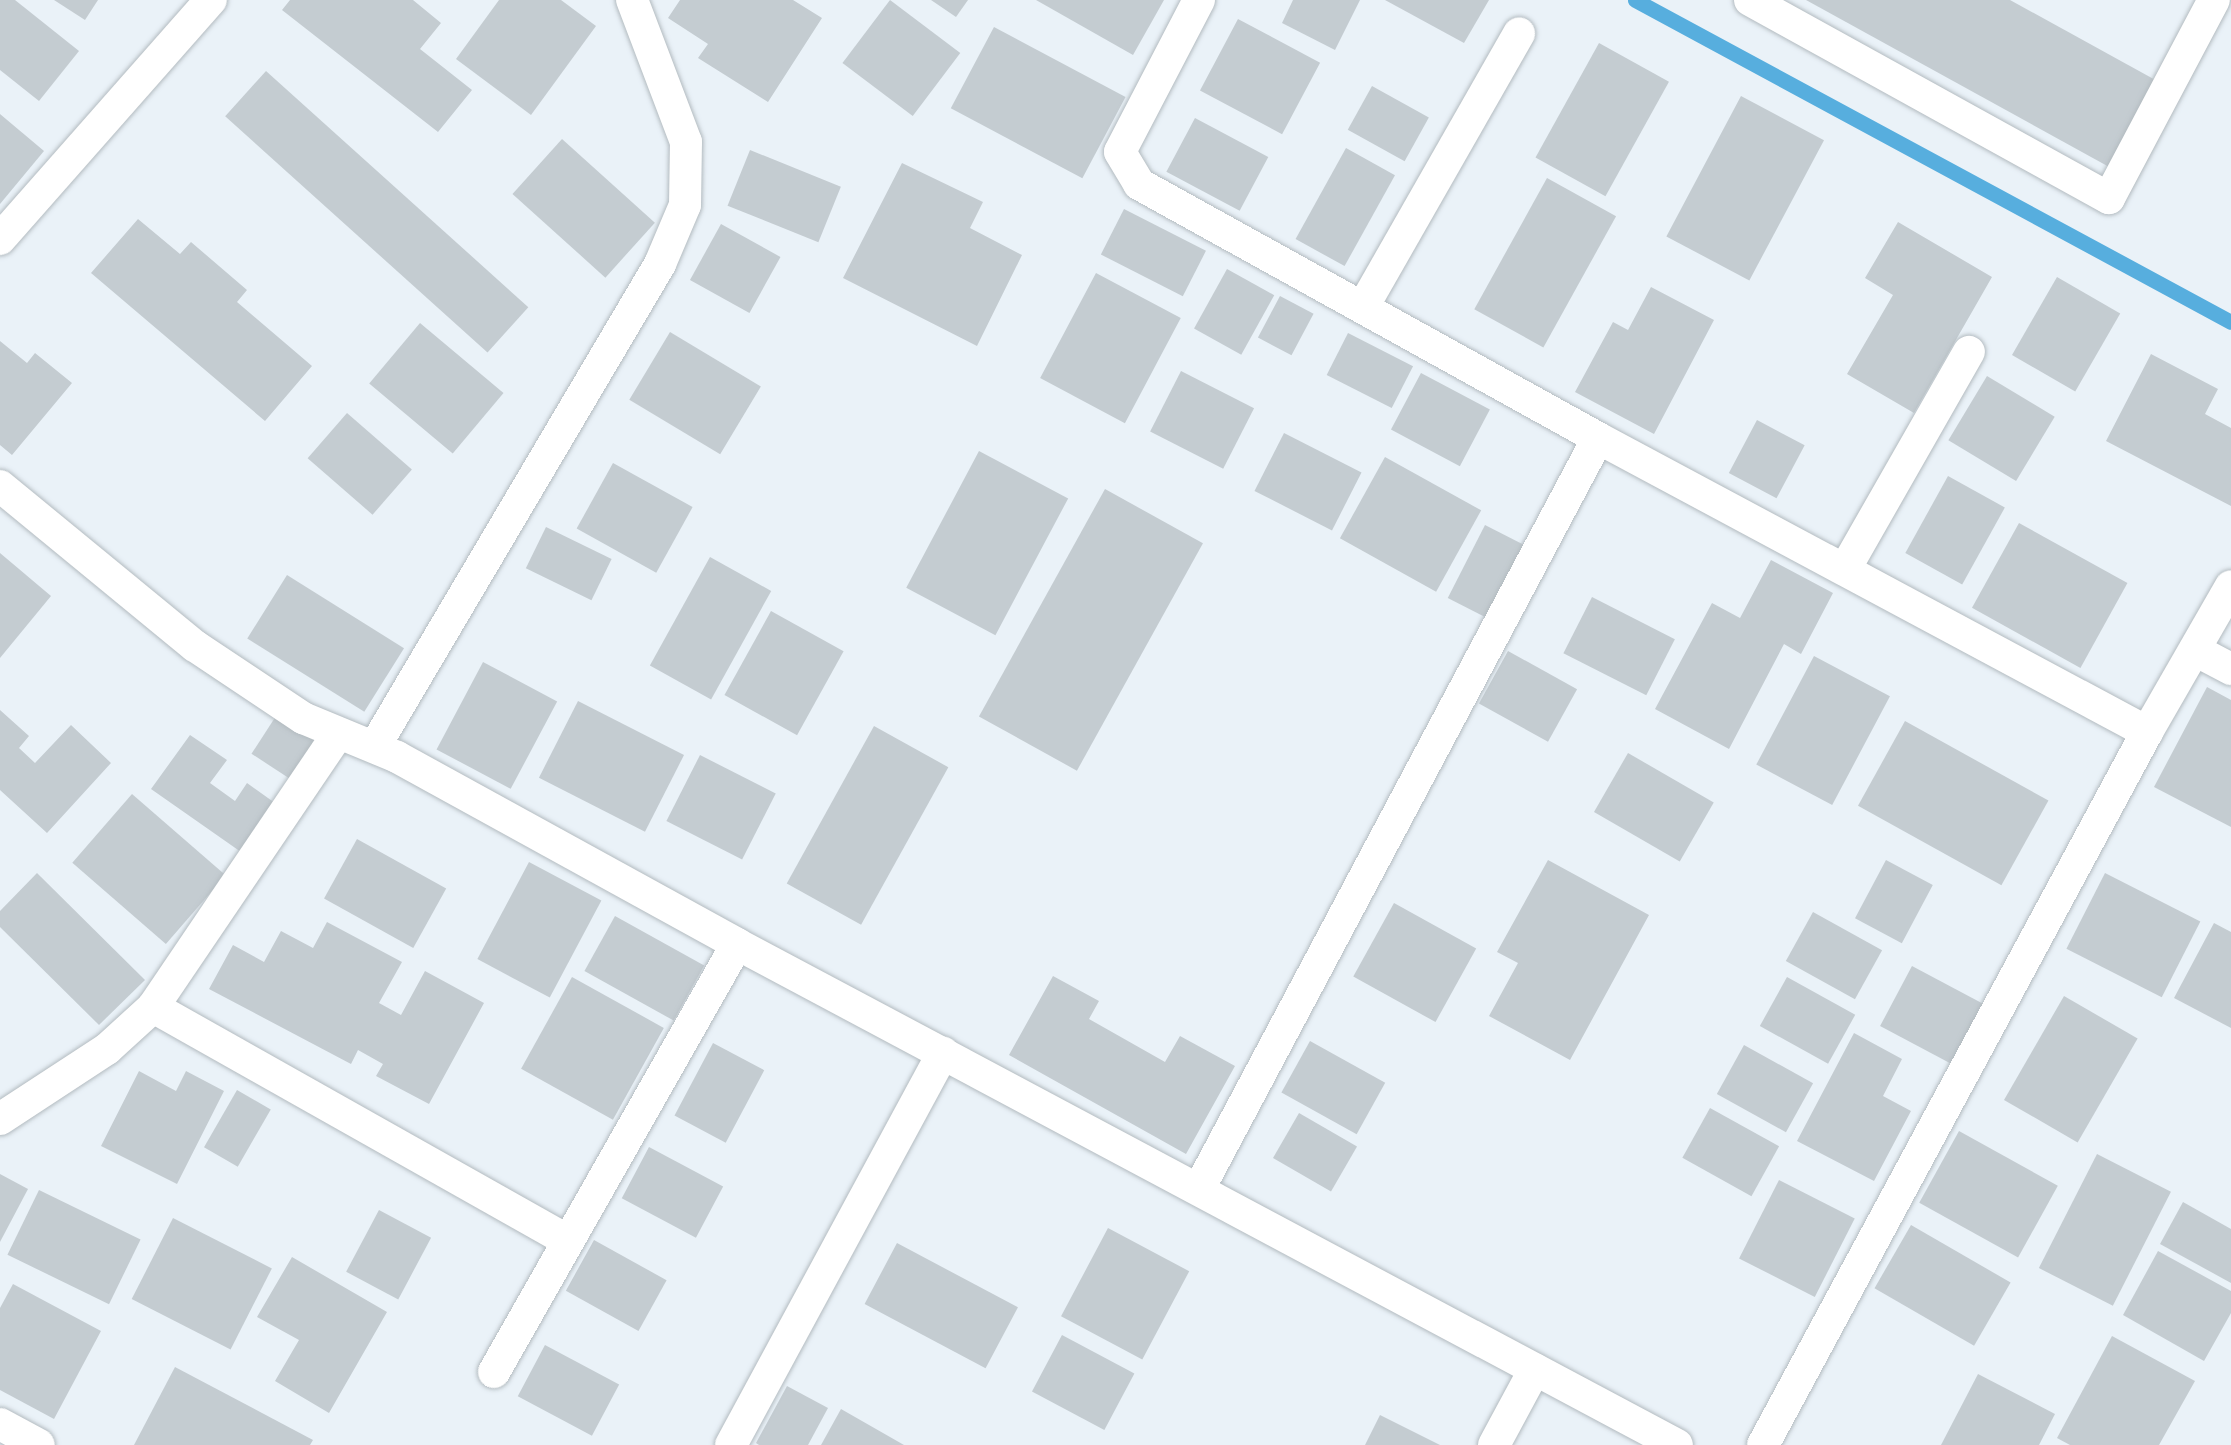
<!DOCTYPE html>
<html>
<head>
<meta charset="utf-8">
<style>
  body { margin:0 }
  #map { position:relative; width:2231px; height:1445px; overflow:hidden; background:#eaf2f8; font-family:Cabin,sans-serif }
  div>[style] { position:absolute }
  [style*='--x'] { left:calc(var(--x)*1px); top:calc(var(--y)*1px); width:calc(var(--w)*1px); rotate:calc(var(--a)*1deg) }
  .stream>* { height:15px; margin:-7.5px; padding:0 7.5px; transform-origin:7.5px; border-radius:7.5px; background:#57aede }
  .building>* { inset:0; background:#c4ccd1; transform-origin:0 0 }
  .roads { filter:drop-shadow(0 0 2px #b3bbc0) drop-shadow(0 0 2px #b3bbc0) }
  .lane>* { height:32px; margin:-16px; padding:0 16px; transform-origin:16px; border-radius:16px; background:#fff }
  span { translate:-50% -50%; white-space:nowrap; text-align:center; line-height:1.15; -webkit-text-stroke:10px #eaf2f8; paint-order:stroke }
</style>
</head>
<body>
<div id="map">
  <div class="stream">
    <i style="--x:1635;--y:0;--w:677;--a:28.38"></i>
  </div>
  <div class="building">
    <i style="clip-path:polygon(0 0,15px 0,79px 51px,39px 101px,0 70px)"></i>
    <i style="clip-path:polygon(54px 0,98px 0,85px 20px)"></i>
    <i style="clip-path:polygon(290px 0,413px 0,441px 23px,420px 49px,472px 90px,438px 132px,282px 10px)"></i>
    <i style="clip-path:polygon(499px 0,561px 0,596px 26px,531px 115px,456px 59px)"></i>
    <i style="clip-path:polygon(680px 0,793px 0,822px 18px,768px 102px,698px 58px,708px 44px,668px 18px)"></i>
    <i style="left:890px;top:0;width:88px;height:79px;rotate:37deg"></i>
    <i style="clip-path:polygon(931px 0,968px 0,956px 17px)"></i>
    <i style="clip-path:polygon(1036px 0,1164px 0,1133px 55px)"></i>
    <i style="clip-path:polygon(1293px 0,1360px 0,1335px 50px,1282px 23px)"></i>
    <i style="clip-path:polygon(1385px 0,1489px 0,1464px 43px)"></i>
    <i style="clip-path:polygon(1806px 0,2010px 0,2159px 82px,2111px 168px)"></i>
    <i style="left:1238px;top:19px;width:93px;height:81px;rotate:28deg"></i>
    <i style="left:994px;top:27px;width:149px;height:92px;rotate:28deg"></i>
    <i style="left:1599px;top:43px;width:80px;height:131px;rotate:29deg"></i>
    <i style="left:266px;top:71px;width:353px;height:61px;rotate:42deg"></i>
    <i style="left:1372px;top:86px;width:65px;height:50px;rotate:29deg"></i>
    <i style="left:1741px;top:96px;width:94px;height:159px;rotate:28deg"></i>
    <i style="clip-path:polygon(0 114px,44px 151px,0 204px)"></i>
    <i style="left:1195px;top:118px;width:83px;height:61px;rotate:28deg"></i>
    <i style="left:562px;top:139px;width:125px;height:74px;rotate:42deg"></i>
    <i style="left:1346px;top:148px;width:56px;height:104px;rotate:29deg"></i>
    <i style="left:750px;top:150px;width:98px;height:60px;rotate:22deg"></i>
    <i style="clip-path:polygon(902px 163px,983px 202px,970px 228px,1022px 255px,977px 346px,843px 278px)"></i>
    <i style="left:1547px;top:178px;width:79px;height:150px;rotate:29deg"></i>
    <i style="left:1124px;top:209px;width:92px;height:51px;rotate:27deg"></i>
    <i style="clip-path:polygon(138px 219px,180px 254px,191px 242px,247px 290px,237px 302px,312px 366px,265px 421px,91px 273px)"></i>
    <i style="clip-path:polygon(1898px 222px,1992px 277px,1914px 413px,1847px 374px,1893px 295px,1865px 278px)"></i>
    <i style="left:721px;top:224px;width:68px;height:64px;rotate:29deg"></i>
    <i style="left:1227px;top:269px;width:54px;height:68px;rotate:29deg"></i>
    <i style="left:1096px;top:273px;width:96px;height:119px;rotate:28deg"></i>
    <i style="left:2057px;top:277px;width:73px;height:90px;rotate:30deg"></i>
    <i style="clip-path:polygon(1651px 287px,1714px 320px,1654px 434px,1575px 392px,1613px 322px,1628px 330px)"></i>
    <i style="left:1280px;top:296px;width:38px;height:47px;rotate:28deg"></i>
    <i style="left:420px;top:323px;width:109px;height:79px;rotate:40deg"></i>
    <i style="left:670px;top:332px;width:106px;height:79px;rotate:31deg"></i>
    <i style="left:1348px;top:333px;width:73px;height:47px;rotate:27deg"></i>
    <i style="clip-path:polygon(0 341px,27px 363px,35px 353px,72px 383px,12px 455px,0 445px)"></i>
    <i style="clip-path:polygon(2151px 354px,2218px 389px,2205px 414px,2231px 428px,2231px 506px,2106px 441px)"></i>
    <i style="left:1181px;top:371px;width:82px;height:68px;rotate:27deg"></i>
    <i style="left:1421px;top:373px;width:78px;height:64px;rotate:28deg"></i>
    <i style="left:1987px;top:376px;width:79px;height:75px;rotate:31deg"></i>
    <i style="left:347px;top:413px;width:86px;height:60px;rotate:41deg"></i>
    <i style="left:1757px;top:420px;width:54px;height:60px;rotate:28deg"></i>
    <i style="left:1284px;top:433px;width:87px;height:65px;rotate:27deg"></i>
    <i style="left:979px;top:451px;width:101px;height:155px;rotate:28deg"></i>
    <i style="left:1385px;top:457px;width:110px;height:93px;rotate:29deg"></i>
    <i style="left:613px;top:463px;width:91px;height:75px;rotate:29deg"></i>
    <i style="left:1948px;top:476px;width:65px;height:88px;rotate:29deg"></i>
    <i style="left:1105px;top:489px;width:112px;height:260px;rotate:29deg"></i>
    <i style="left:2019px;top:523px;width:124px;height:97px;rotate:29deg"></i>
    <i style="left:1485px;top:525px;width:44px;height:82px;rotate:27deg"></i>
    <i style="left:546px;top:527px;width:73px;height:46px;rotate:26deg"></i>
    <i style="clip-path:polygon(0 553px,51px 596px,0 658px)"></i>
    <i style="left:710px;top:557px;width:70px;height:124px;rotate:29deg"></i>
    <i style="clip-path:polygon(1771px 560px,1833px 593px,1801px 654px,1784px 644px,1729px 749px,1655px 709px,1712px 603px,1740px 618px)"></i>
    <i style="left:287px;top:575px;width:138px;height:75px;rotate:32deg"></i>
    <i style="left:1592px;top:597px;width:93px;height:63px;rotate:27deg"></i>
    <i style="left:771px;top:611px;width:83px;height:96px;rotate:29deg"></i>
    <i style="left:1508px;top:651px;width:79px;height:60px;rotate:29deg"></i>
    <i style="left:1814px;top:656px;width:86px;height:123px;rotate:28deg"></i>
    <i style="left:483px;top:662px;width:84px;height:99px;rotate:28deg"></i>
    <i style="clip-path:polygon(2207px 687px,2231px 700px,2231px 827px,2154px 787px)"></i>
    <i style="left:578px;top:701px;width:119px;height:86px;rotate:27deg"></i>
    <i style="clip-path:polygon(0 710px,29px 736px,19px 748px,35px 763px,71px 725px,111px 763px,47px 833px,0 790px)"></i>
    <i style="left:276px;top:716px;width:48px;height:45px;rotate:33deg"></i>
    <i style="left:1905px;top:721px;width:164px;height:97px;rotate:29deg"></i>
    <i style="left:874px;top:726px;width:85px;height:180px;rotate:29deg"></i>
    <i style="clip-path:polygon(190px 735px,227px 760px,210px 783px,235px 801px,247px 783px,275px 803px,241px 852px,151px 789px)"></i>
    <i style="left:1628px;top:753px;width:99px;height:68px;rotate:30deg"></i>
    <i style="left:700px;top:755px;width:85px;height:74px;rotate:27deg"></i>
    <i style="left:132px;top:794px;width:124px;height:91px;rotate:41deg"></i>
    <i style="left:357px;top:839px;width:102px;height:68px;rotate:29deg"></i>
    <i style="clip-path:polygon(1548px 860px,1649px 915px,1570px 1060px,1489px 1016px,1518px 963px,1497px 952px)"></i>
    <i style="left:1886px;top:860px;width:53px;height:66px;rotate:28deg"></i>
    <i style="left:529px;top:862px;width:82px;height:110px;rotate:28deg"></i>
    <i style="clip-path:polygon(37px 873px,145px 980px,99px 1025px,0 927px,0 911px)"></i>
    <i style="left:2105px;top:873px;width:107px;height:85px;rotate:27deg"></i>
    <i style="left:1394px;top:903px;width:94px;height:84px;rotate:29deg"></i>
    <i style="left:1813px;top:912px;width:79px;height:56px;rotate:29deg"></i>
    <i style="left:615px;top:916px;width:102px;height:63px;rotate:29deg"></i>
    <i style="clip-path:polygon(327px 922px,402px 962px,379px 1003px,401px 1015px,425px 971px,484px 1003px,429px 1104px,376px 1076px,383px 1064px,358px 1050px,351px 1064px,209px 989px,233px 945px,264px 962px,281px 931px,313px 948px)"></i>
    <i style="clip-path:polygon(2214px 923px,2231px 932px,2231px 1028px,2174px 998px)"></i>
    <i style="left:1912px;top:966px;width:81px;height:68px;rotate:28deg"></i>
    <i style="clip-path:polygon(1053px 976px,1099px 1001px,1089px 1019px,1165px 1062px,1180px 1036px,1235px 1066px,1186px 1154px,1009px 1055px)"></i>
    <i style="left:572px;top:977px;width:105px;height:105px;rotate:29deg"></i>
    <i style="left:1787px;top:977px;width:78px;height:56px;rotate:29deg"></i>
    <i style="left:2064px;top:996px;width:85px;height:120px;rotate:30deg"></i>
    <i style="clip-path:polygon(1854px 1033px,1902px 1059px,1883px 1096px,1911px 1111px,1874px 1181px,1797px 1141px)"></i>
    <i style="left:1310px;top:1041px;width:86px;height:59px;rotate:29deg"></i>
    <i style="left:713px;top:1043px;width:58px;height:82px;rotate:28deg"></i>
    <i style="left:1744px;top:1045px;width:79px;height:56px;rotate:29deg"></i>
    <i style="clip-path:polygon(139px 1071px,176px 1091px,186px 1071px,224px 1091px,177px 1184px,101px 1146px)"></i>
    <i style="left:237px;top:1090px;width:39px;height:66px;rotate:30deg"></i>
    <i style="left:1710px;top:1108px;width:79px;height:57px;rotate:29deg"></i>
    <i style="left:1299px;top:1113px;width:67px;height:52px;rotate:30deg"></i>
    <i style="left:1959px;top:1131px;width:113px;height:82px;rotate:29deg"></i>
    <i style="left:649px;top:1147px;width:84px;height:58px;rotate:28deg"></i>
    <i style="left:2097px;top:1154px;width:83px;height:128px;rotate:27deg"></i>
    <i style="clip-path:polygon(0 1174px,28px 1189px,0 1242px)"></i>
    <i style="left:1779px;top:1180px;width:85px;height:88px;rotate:27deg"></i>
    <i style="left:39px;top:1190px;width:113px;height:72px;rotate:26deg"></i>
    <i style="clip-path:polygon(2183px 1202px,2231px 1229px,2231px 1283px,2160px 1244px)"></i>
    <i style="left:379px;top:1210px;width:59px;height:70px;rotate:28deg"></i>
    <i style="left:173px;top:1218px;width:111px;height:91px;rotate:27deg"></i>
    <i style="left:1911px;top:1225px;width:115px;height:73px;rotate:30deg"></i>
    <i style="left:1108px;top:1228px;width:92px;height:100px;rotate:28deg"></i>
    <i style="left:594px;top:1240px;width:83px;height:58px;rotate:29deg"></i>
    <i style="left:897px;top:1243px;width:137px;height:69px;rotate:28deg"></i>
    <i style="clip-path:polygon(2158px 1251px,2231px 1291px,2231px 1313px,2204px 1361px,2123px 1315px)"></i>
    <i style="clip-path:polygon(292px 1257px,387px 1312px,329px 1413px,275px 1381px,299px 1340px,257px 1317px)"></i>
    <i style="clip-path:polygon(13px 1284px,101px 1331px,54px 1419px,0 1390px,0 1308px)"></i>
    <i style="left:1062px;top:1335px;width:82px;height:64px;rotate:28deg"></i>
    <i style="clip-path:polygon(2112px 1336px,2195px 1381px,2159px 1445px,2070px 1445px,2057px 1438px)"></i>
    <i style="left:545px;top:1345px;width:84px;height:58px;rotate:28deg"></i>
    <i style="clip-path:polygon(175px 1367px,313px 1440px,310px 1445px,134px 1445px)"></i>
    <i style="clip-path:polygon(1978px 1374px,2055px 1414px,2039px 1445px,1941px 1445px)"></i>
    <i style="clip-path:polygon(787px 1386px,828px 1408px,808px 1445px,759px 1445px,756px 1443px)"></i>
    <i style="clip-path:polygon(841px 1409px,904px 1445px,821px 1445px)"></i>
    <i style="clip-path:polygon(1380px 1415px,1440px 1445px,1365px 1445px)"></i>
  </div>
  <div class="roads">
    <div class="lane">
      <i style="--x:1199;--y:0;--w:171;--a:117.5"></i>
      <i style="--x:1120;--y:152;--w:37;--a:59"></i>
      <i style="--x:1139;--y:184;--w:525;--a:28.96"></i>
      <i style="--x:1598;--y:438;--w:623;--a:28.17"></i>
      <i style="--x:1750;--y:0;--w:410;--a:28.9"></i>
      <i style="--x:2109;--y:198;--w:224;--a:-62.1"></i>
      <i style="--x:0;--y:239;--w:319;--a:-48.6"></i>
      <i style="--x:1363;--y:307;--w:315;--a:-60.3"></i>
      <i style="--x:0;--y:486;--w:252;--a:39.4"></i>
      <i style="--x:195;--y:646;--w:130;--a:33.7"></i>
      <i style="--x:303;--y:718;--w:102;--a:22.5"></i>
      <i style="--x:397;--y:757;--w:388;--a:28.8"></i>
      <i style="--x:737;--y:944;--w:1065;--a:28.06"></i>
      <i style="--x:1845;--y:569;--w:250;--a:-60.3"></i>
      <i style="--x:2195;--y:650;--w:41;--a:27.8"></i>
      <i style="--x:375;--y:746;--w:560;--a:-59.4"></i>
      <i style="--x:660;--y:264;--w:64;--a:-67"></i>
      <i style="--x:685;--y:205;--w:63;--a:-89.1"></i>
      <i style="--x:686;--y:142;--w:152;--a:-110.8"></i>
      <i style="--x:153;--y:1007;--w:476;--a:29.4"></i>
      <i style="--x:0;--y:1119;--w:128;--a:-33.2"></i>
      <i style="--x:107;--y:1049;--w:62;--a:-42.4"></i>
      <i style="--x:153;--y:1007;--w:330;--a:-55.9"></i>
      <i style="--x:1200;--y:1187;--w:848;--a:-62.01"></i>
      <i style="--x:494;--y:1372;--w:492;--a:-60.4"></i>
      <i style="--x:0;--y:1424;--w:44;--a:28.3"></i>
      <i style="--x:731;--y:1445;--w:446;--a:-61.6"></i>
      <i style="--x:1494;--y:1445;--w:86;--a:-61.7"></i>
      <i style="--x:1763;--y:1445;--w:810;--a:-61.69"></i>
      <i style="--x:2147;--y:732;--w:168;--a:-60.1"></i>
    </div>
  </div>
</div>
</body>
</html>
